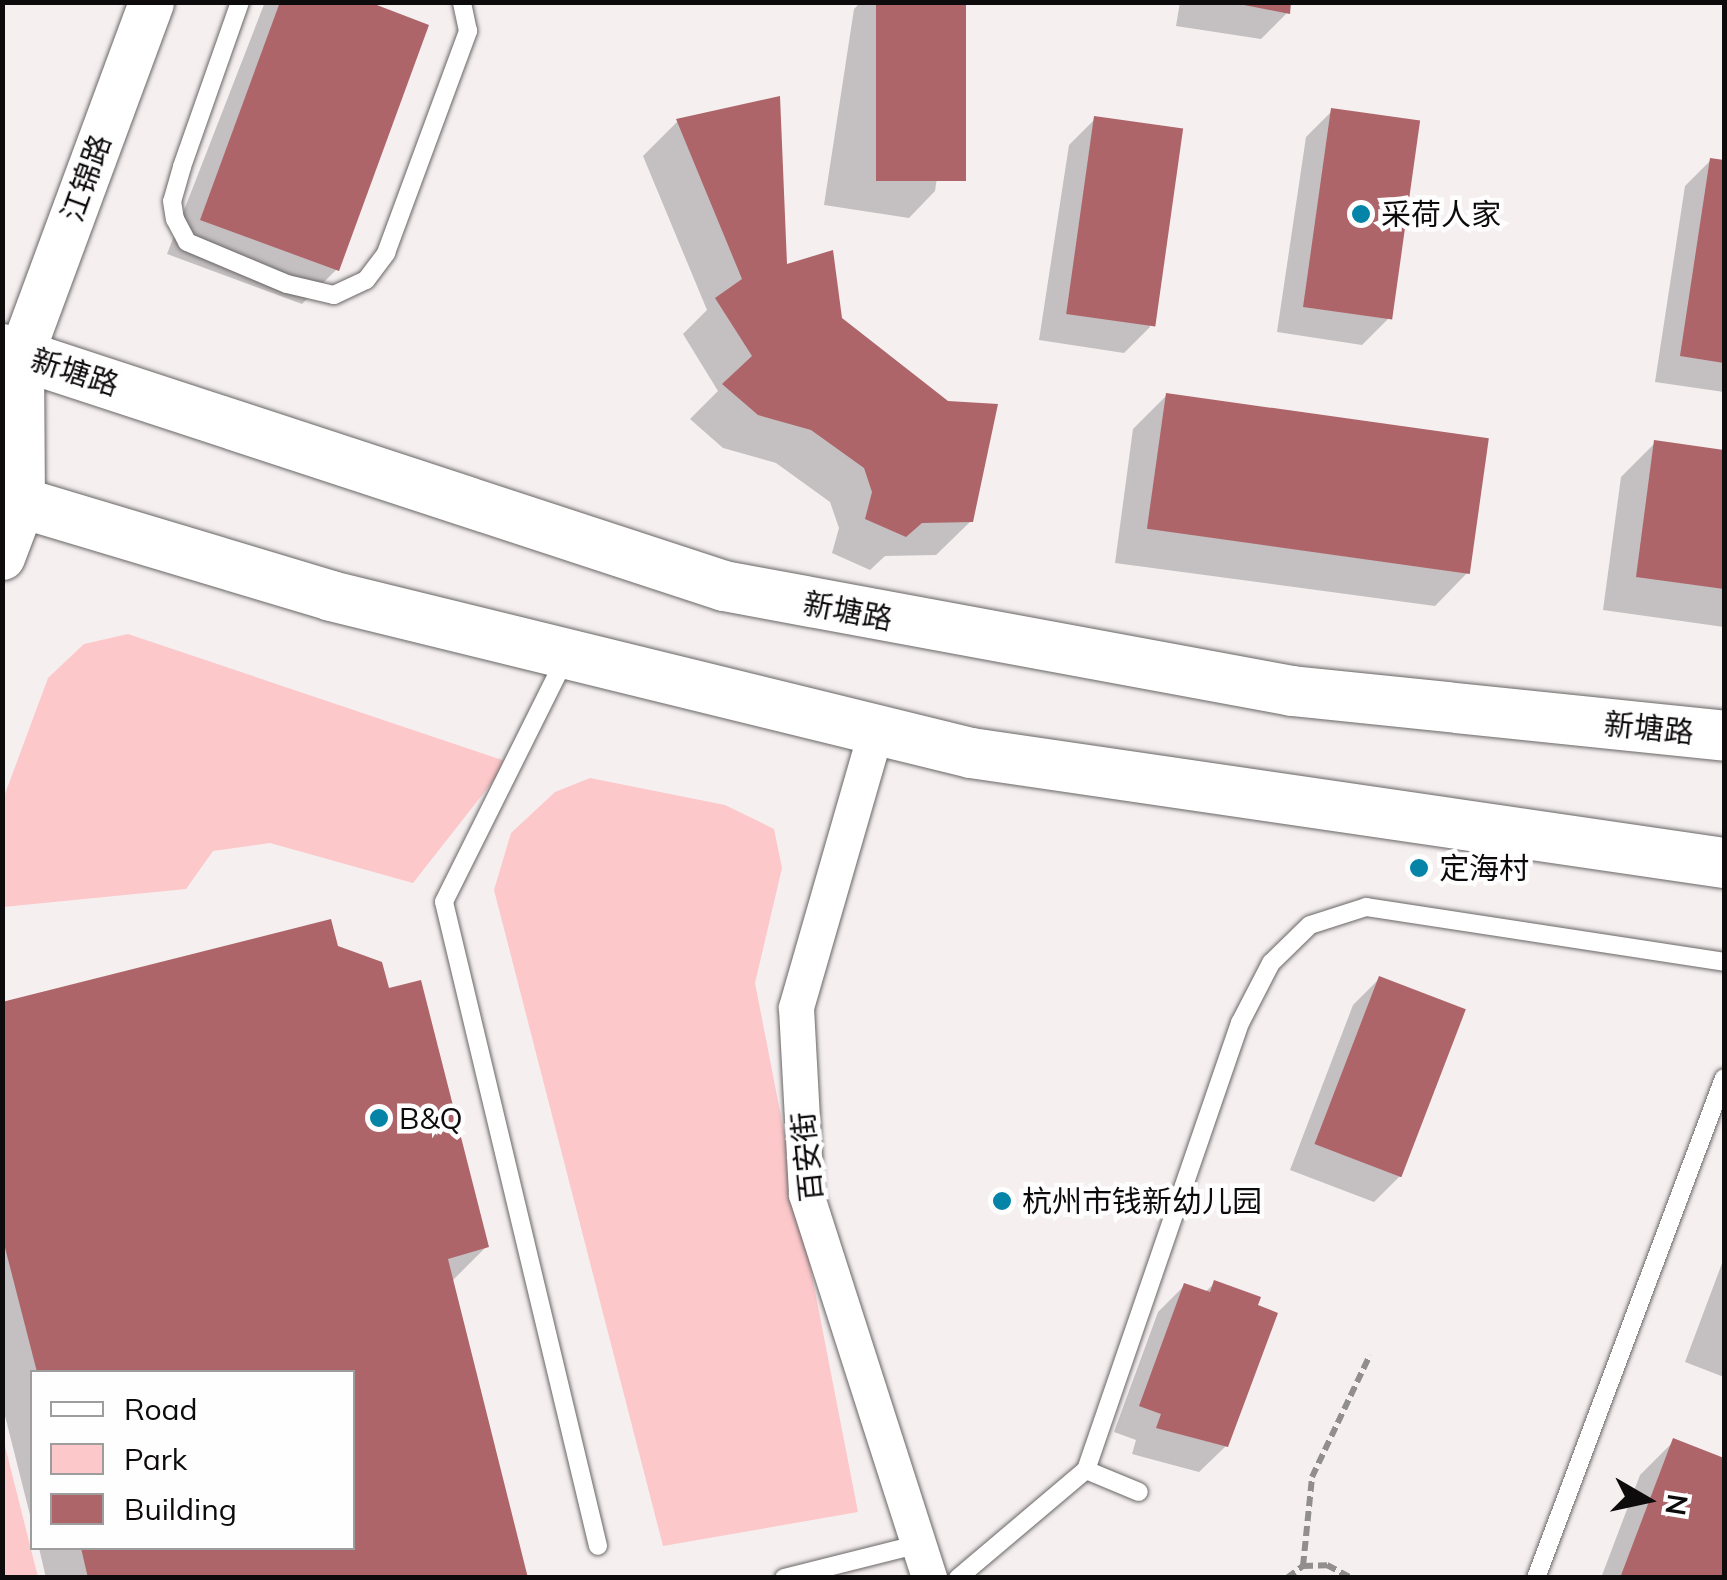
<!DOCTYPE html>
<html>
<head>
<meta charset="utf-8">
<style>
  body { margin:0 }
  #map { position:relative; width:1727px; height:1580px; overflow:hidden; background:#f5eff0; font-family:Mulish,"Noto Sans SC",sans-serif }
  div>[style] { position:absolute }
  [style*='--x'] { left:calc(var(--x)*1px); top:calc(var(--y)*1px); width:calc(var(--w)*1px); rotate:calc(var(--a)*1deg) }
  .green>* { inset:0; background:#fcc8ca }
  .shadow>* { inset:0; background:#0003 }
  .building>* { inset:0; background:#ae656a; transform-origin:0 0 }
  .path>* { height:6px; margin-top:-3px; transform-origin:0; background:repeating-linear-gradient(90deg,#928e8e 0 10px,transparent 0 15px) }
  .roads { filter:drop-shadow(0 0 2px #6a6666) drop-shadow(0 0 2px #6a6666) }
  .service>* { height:18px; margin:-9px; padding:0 9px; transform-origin:9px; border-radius:9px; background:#fff }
  .minor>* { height:35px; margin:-17.5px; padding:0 17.5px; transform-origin:17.5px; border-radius:17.5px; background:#fff }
  .tertiary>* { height:45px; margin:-22.5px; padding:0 22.5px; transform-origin:22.5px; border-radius:22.5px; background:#fff }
  .secondary>* { height:50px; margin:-25px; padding:0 25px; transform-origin:25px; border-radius:25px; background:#fff }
  .dots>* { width:28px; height:28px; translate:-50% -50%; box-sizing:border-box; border:5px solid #fffefe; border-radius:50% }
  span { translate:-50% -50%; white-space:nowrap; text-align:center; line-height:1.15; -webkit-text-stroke:9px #fffefe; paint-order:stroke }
  .street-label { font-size:30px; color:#0d0b0b }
  .poi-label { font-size:30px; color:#0d0b0b }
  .left { translate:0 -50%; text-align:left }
  .frame { position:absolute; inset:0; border:5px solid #0d0b0b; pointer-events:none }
  .legend { position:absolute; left:30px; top:1370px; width:325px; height:180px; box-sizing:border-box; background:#fffefe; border:2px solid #9e9d9d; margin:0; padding:12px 18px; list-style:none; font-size:30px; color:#0d0b0b }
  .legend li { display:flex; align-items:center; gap:20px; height:50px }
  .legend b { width:50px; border:2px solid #9e9d9d }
  .north { position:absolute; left:1597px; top:1450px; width:100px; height:100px; -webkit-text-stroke:8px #fffefe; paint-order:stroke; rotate:99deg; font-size:28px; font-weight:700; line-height:40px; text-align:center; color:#0d0b0b }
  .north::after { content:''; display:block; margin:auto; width:35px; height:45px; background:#0d0b0b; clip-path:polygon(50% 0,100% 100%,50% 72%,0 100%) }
</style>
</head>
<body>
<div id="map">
  <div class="green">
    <i style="clip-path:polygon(128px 634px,508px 762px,413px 883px,270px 843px,213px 851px,186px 889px,3px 907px,2px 802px,48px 678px,84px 644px)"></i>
    <i style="clip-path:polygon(590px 778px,725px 805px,774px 829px,782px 868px,755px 983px,858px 1512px,663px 1546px,494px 890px,511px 833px,555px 792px)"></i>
    <i style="clip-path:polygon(2px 1438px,3px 1438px,38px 1577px,3px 1577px)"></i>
  </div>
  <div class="shadow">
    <i style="clip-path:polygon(265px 2px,362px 2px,336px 270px,302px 304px,167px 254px)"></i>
    <i style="clip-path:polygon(861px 2px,963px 2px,935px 191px,909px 218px,824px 205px,854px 9px)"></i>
    <i style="clip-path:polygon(1180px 2px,1289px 2px,1287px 13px,1261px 39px,1176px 26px)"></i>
    <i style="clip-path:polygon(778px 99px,784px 267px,839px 319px,971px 521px,936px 555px,885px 556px,870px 570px,832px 553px,839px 528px,830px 502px,776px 463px,723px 448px,690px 419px,718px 391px,683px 334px,707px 310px,643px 156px,677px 122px)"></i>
    <i style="clip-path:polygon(1332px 111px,1388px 319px,1362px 345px,1277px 332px,1306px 137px)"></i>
    <i style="clip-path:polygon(1095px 119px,1150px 327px,1124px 353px,1039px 340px,1069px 145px)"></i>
    <i style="clip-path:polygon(1711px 160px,1724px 162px,1724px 392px,1655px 382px,1685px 186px)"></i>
    <i style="clip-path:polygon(1167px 395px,1469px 571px,1435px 606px,1115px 563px,1133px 429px)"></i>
    <i style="clip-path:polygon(1655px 443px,1724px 452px,1724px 627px,1603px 610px,1621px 477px)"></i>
    <i style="clip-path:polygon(336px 947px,486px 1247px,451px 1282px,525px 1578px,46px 1578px,39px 1548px,352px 1548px,352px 1372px,32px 1372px,32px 1523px,2px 1404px,2px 1005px)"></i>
    <i style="clip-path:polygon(1379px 979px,1400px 1176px,1374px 1202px,1290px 1170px,1353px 1005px)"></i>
    <i style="clip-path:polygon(1724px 1258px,1724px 1377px,1685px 1362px)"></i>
    <i style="clip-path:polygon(1215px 1283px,1255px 1307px,1226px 1446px,1199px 1472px,1132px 1454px,1136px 1440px,1114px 1432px,1158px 1312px,1184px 1286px,1204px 1293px)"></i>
    <i style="clip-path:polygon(1674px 1441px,1724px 1461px,1724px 1562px,1719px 1578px,1601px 1578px,1640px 1475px)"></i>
  </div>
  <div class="building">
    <i style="clip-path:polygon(280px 2px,369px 2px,429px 25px,339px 271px,200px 220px)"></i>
    <i style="left:876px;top:2px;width:90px;height:179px"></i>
    <i style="clip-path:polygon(1229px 2px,1291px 2px,1290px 14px)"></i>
    <i style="clip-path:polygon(780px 96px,787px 264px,833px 250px,842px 318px,948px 401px,998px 404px,973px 522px,922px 523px,906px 537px,865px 519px,872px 492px,864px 468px,811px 430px,758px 415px,722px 384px,752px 356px,715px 298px,742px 279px,676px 119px)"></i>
    <i style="left:1331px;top:108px;width:90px;height:201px;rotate:8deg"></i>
    <i style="left:1094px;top:116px;width:90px;height:200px;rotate:8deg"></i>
    <i style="clip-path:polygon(1710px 158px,1724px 160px,1724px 363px,1680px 356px)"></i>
    <i style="left:1166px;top:393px;width:326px;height:137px;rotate:8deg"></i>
    <i style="clip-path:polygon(1654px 440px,1724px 450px,1724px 589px,1636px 577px)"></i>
    <i style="clip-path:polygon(331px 919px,338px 946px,382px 962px,389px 988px,421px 980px,489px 1247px,448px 1259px,528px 1578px,88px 1578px,81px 1548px,352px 1548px,352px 1372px,37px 1372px,2px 1236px,2px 1002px)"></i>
    <i style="left:1379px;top:976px;width:93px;height:180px;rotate:21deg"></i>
    <i style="clip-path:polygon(1214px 1280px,1261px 1297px,1258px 1305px,1278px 1313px,1228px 1447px,1156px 1428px,1161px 1414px,1139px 1406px,1184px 1283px,1210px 1292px)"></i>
    <i style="clip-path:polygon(1673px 1438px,1724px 1458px,1724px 1569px,1721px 1578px,1620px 1578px)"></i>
  </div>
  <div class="path">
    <i style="--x:1303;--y:1566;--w:89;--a:-84.2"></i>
    <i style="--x:1312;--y:1477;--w:135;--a:-64.6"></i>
    <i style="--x:1074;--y:1578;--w:40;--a:0"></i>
    <i style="--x:1287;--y:1578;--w:20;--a:-37"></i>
    <i style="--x:1303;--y:1566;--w:24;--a:-2"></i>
    <i style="--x:1327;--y:1565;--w:27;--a:28"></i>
  </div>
  <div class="roads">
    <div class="service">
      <i style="--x:240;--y:2;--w:175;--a:109.4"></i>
      <i style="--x:182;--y:167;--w:35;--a:106"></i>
      <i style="--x:172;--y:201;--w:18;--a:81"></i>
      <i style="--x:175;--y:219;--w:26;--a:62"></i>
      <i style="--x:187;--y:242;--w:108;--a:22.8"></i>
      <i style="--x:287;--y:284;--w:48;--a:13.2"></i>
      <i style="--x:334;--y:295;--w:35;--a:-25"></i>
      <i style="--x:366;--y:280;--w:34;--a:-53"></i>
      <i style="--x:386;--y:253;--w:237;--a:-69.7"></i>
      <i style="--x:468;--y:31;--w:30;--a:-102"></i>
      <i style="--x:565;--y:659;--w:271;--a:116.5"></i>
      <i style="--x:444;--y:902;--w:662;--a:76.55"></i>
      <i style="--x:1086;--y:1470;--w:57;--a:22.5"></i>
      <i style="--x:784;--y:1578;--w:139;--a:-14.1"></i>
      <i style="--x:958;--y:1578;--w:167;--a:-40.2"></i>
      <i style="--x:1086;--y:1470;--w:473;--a:-71"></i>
      <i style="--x:1240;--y:1023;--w:68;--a:-62.7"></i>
      <i style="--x:1271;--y:963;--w:54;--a:-44.3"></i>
      <i style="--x:1310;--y:925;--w:59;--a:-17.8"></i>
      <i style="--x:1366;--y:907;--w:362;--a:8.7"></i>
      <i style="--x:1536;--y:1578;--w:534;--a:-69.39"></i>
    </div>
    <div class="minor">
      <i style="--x:876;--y:730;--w:289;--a:106.1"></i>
      <i style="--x:796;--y:1008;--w:186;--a:86.9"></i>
      <i style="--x:806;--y:1194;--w:403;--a:72.2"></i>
    </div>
    <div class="tertiary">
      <i style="--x:2;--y:557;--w:57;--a:-69.3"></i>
      <i style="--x:22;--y:504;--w:150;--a:-90.4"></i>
      <i style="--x:21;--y:354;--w:375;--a:-69.7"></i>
    </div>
    <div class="secondary">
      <i style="--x:2;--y:349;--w:760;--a:18.17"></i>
      <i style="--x:724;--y:586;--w:578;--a:10.47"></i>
      <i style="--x:1292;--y:691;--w:434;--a:5.9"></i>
      <i style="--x:2;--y:497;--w:344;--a:16.7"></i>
      <i style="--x:331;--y:596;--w:659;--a:13.78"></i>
      <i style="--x:971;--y:753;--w:761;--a:8.31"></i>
    </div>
  </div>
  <div class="dots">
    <i style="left:1361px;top:214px;background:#0584a8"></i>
    <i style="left:1419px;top:868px;background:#0584a8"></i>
    <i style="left:379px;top:1118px;background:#0584a8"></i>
    <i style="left:1002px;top:1201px;background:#0584a8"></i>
  </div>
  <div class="street-label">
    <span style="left:86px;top:178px;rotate:-70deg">江锦路</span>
    <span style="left:75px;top:372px;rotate:18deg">新塘路</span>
    <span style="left:848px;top:611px;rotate:11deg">新塘路</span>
    <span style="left:1649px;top:728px;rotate:6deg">新塘路</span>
    <span style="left:807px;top:1157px;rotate:-96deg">百安街</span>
  </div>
  <div class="poi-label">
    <span class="left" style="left:1381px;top:214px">采荷人家</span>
    <span class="left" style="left:1439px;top:868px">定海村</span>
    <span class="left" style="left:399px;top:1118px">B&amp;Q</span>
    <span class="left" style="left:1022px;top:1201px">杭州市钱新幼儿园</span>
  </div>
  <div class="frame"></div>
  <ul class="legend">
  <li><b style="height:12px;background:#fff"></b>Road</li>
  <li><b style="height:28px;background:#fcc8ca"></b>Park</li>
  <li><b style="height:28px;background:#ae656a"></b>Building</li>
  </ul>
  <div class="north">N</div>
</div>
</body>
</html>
